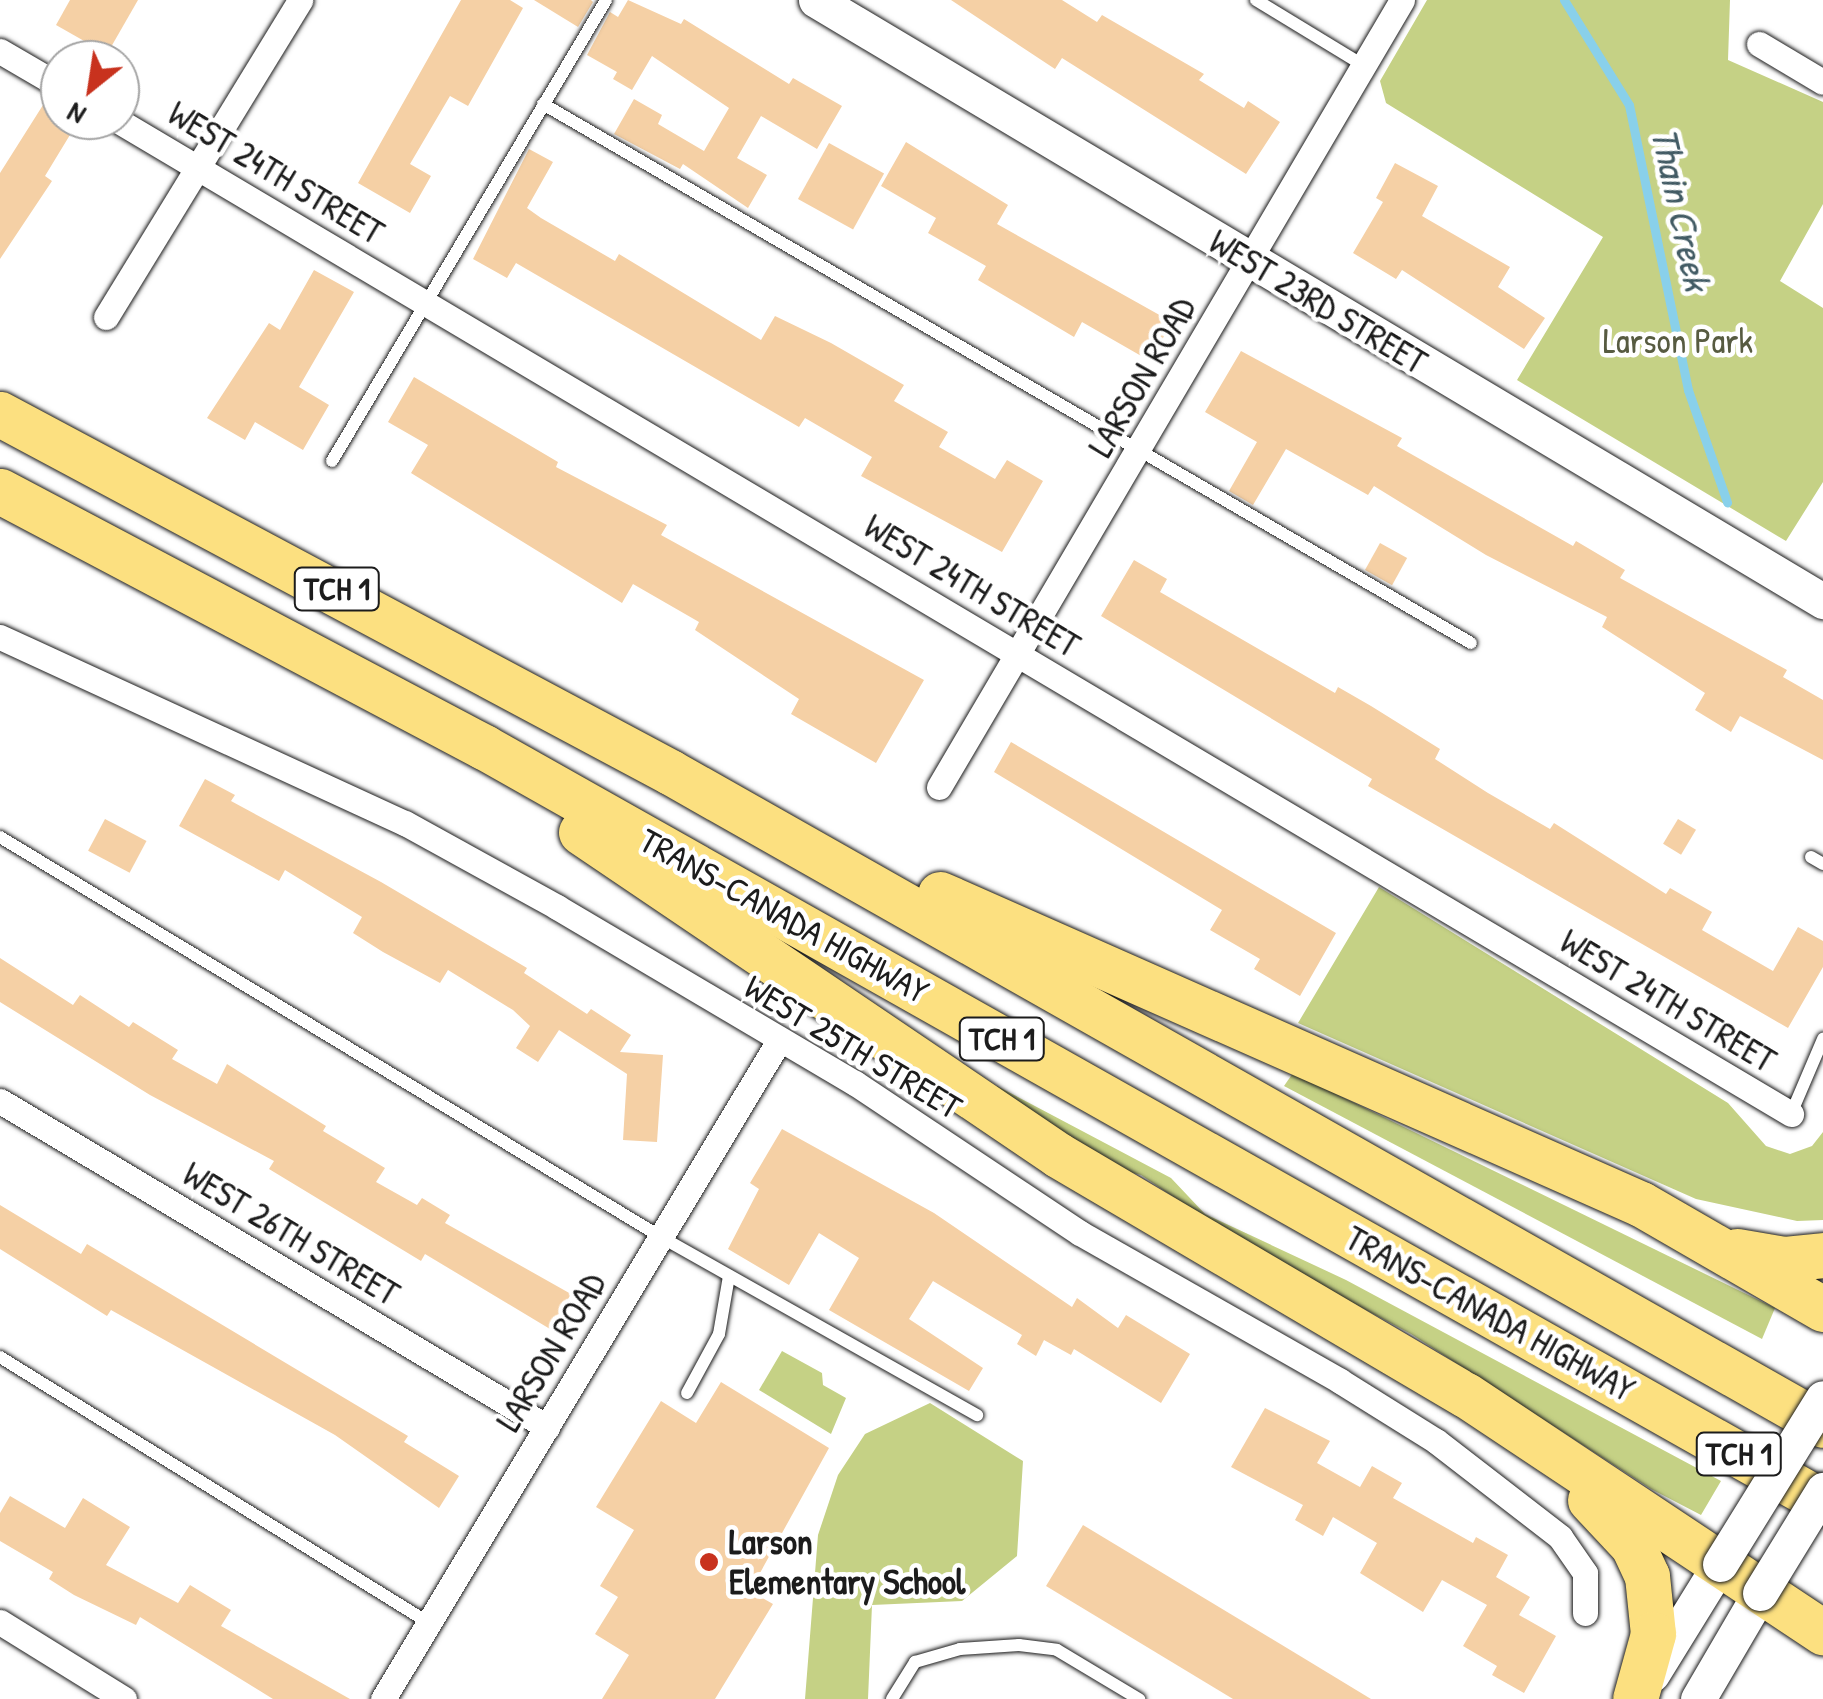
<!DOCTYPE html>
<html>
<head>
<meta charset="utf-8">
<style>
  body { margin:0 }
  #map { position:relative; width:1823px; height:1699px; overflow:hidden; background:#fff; font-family:"Patrick Hand",sans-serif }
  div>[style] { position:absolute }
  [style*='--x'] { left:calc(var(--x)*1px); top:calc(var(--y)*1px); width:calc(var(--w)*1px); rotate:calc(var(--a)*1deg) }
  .green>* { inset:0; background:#c5d185 }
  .stream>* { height:9px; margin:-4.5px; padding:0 4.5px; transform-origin:4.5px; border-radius:4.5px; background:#89d0ea }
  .building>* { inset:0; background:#f5d0a5; transform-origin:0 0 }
  .roads { filter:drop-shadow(0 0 2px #1c1c1c) drop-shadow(0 0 2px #1c1c1c) }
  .lane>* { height:12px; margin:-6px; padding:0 6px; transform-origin:6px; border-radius:6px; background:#fff }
  .street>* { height:25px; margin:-12.5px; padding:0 12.5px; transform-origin:12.5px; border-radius:12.5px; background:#fff }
  .secondary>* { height:35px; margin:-17.5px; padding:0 17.5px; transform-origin:17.5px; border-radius:17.5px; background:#fff }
  .highway>* { height:45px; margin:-22.5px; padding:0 22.5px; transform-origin:22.5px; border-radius:22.5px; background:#fce080 }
  .bridges { filter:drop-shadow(0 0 2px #1c1c1c) drop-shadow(0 0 2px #1c1c1c) }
  .secondary-bridge>* { height:35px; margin:-17.5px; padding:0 17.5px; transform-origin:17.5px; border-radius:17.5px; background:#fff }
  .dots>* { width:28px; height:28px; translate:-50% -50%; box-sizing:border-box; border:5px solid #fff; border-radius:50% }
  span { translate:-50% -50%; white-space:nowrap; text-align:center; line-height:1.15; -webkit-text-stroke:9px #fff; paint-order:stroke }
  .shield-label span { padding:2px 8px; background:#fff; border:2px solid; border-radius:8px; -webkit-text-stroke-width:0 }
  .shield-label { font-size:32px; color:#1c1c1c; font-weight:700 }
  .street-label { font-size:35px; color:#1c1c1c }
  .park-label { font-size:35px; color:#575b41 }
  .poi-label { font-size:35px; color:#1c1c1c; font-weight:700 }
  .left { translate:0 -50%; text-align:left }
  .water-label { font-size:38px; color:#425b64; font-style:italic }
  .north { position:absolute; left:40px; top:40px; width:100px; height:100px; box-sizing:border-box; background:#fff; border:2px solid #a4a4a4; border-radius:50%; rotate:210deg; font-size:28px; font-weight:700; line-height:40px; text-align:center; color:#1c1c1c }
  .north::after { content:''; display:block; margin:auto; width:35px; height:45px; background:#c8321e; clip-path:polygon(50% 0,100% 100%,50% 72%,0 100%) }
</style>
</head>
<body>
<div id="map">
  <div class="green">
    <i style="clip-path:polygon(1427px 0,1730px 0,1728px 60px,1823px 102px,1823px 204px,1780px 281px,1823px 308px,1823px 482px,1786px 541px,1517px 380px,1603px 237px,1386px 103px,1380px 81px)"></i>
    <i style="clip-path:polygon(1379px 887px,1728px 1103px,1766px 1146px,1790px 1154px,1812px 1146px,1823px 1132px,1823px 1220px,1797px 1221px,1696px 1199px,1298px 1023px)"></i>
    <i style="clip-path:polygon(1293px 1073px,1775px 1308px,1762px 1339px,1284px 1086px)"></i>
    <i style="clip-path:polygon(997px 1086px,1171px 1178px,1205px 1214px,1346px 1280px,1721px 1481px,1701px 1515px,1651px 1489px,1411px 1334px,1246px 1246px,1141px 1175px,1081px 1160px,988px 1096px)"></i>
    <i style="clip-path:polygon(782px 1351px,822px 1373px,823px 1385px,846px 1398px,831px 1434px,759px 1390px)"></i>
    <i style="clip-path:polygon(930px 1403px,1023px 1461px,1017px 1556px,962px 1601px,872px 1605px,868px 1699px,805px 1699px,818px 1535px,838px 1475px,865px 1434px)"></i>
  </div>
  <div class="stream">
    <i style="--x:1564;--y:0;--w:123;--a:58.2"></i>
    <i style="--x:1629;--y:105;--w:291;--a:78.3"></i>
    <i style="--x:1688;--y:390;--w:119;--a:70.8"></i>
  </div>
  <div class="building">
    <i style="clip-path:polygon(70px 0,138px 0,107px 54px,56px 25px)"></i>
    <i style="clip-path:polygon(461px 0,510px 0,523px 8px,468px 106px,450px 96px,410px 164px,431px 176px,410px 213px,358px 183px)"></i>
    <i style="clip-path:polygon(534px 0,591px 0,593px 2px,578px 27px)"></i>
    <i style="clip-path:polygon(628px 0,681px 24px,684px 19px,789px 84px,793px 78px,842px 106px,817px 149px,761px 116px,737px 158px,767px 175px,748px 208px,683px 164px,680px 169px,614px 134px,634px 99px,662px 115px,658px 124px,704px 151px,729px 108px,652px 56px,632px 90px,613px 79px,617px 72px,587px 55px,610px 12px,618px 17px)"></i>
    <i style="clip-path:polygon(951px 0,1062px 0,1097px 22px,1102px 15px,1204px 74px,1199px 80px,1244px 108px,1248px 101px,1280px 122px,1246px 174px,1062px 58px,1055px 69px)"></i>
    <i style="clip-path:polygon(43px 105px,76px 125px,45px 176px,52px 181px,0 259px,0 173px)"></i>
    <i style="clip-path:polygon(906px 142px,1008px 205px,997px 224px,1172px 322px,1150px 361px,1082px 322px,1074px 337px,978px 280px,986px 266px,928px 233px,936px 218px,881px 186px)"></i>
    <i style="left:829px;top:143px;width:63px;height:64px;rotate:29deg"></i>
    <i style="clip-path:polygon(529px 149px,553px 162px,527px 208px,541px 218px,615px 261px,619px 254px,761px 340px,775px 316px,831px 343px,904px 385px,894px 401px,948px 432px,939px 447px,995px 479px,1007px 460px,1043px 481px,1002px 552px,861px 476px,872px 457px,805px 418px,799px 427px,516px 263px,507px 278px,473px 259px)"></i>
    <i style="clip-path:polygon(1395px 163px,1438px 186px,1422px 216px,1510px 267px,1498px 287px,1545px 318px,1524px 349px,1402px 270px,1396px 279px,1353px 253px,1383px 202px,1376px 198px)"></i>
    <i style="clip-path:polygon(314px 270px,354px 292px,299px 387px,329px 405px,303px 450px,255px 422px,245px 440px,207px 418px,269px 323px,280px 330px)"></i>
    <i style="clip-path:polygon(1241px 351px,1402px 438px,1397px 446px,1573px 546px,1576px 541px,1625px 570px,1620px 578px,1787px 670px,1783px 677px,1823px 700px,1823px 760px,1740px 716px,1731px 732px,1695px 710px,1705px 693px,1602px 627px,1607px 617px,1486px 555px,1374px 486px,1368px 495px,1286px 449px,1253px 505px,1229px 491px,1257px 442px,1205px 412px)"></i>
    <i style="clip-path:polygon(414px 377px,558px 462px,556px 467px,667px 525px,661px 535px,924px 680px,876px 763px,791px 714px,799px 699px,695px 630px,699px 622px,633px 584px,622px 603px,411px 473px,428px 445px,388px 422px)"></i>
    <i style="left:1380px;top:543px;width:31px;height:31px;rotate:29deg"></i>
    <i style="clip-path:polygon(1134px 560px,1167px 579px,1160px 592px,1335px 693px,1338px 687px,1371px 706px,1440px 749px,1435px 759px,1488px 793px,1550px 829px,1554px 823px,1666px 894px,1670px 888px,1712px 912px,1702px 930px,1773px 971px,1798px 927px,1823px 941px,1823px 967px,1788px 1028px,1368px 786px,1372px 779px,1101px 616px)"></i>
    <i style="clip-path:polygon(1011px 742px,1336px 933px,1300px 996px,1254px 969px,1260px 959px,1210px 930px,1222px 910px,994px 772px)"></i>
    <i style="clip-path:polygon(205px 779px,235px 795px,231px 801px,381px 882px,527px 968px,524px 973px,587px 1014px,591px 1009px,631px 1035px,620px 1052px,663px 1055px,657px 1142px,623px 1140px,627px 1074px,559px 1030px,538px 1062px,516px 1048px,530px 1026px,513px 1010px,448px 970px,440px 983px,383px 952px,353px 933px,362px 917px,285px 870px,279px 881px,179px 826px)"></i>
    <i style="left:105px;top:819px;width:47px;height:36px;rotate:28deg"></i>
    <i style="left:1678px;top:819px;width:21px;height:29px;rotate:31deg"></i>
    <i style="clip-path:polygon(0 958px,73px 1005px,80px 995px,129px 1027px,133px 1022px,178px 1050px,172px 1059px,217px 1084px,227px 1064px,326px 1126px,323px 1131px,385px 1168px,376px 1182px,417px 1205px,422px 1198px,450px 1215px,445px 1223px,571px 1294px,550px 1329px,425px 1254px,421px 1261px,269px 1169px,274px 1161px,150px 1095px,0 1002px)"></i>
    <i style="clip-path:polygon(782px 1129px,934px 1213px,1072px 1307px,1077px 1298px,1118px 1328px,1126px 1315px,1190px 1354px,1161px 1403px,1074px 1349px,1071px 1355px,1044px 1340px,1036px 1356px,1017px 1344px,1022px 1335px,933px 1281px,909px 1319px,983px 1368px,969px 1391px,829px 1310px,859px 1258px,819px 1233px,789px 1285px,728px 1249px,759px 1189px,750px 1183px)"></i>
    <i style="clip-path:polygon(0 1205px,81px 1254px,87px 1244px,408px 1436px,404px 1442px,459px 1476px,439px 1508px,335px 1435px,111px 1310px,107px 1316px,0 1249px)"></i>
    <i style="clip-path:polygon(721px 1382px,829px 1448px,750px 1591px,773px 1604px,715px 1699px,602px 1699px,629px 1655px,595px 1634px,618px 1597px,600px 1586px,634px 1530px,596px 1507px,661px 1401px,696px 1423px)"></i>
    <i style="clip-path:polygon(1265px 1408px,1330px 1441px,1317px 1463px,1360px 1487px,1372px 1466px,1402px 1483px,1393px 1498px,1473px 1543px,1476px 1537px,1508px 1555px,1496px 1577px,1530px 1597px,1519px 1615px,1556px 1636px,1524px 1693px,1492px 1675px,1497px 1666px,1463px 1646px,1487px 1605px,1442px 1580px,1423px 1612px,1360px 1573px,1377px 1543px,1333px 1517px,1323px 1536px,1295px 1520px,1303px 1505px,1231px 1467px)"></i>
    <i style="clip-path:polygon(10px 1496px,65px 1528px,83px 1498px,130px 1527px,106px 1565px,178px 1603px,190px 1585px,231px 1610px,221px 1626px,350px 1699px,273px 1699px,140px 1617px,136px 1625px,74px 1595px,49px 1579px,53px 1572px,0 1541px,0 1513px)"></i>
    <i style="clip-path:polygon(1083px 1525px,1315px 1665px,1371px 1699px,1233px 1699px,1046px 1586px)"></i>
  </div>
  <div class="roads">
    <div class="lane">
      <i style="--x:1256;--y:0;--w:125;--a:31.3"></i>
      <i style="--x:543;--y:104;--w:1073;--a:30.15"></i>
      <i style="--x:332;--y:461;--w:536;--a:-59.27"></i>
      <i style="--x:0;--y:837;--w:773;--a:31.18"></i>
      <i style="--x:661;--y:1237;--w:363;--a:29.4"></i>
      <i style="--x:1811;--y:857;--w:14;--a:30"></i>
      <i style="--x:1791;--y:1114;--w:82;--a:-66.9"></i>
      <i style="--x:0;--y:1357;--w:505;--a:31.8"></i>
      <i style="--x:687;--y:1393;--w:67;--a:-61.5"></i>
      <i style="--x:719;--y:1334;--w:59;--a:-80.2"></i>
      <i style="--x:892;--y:1699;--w:44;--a:-58.1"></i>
      <i style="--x:915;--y:1662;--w:47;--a:-16.1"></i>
      <i style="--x:960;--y:1649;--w:59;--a:-3.9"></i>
      <i style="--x:1019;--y:1645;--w:38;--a:7"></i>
      <i style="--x:1057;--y:1650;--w:96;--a:30.9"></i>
    </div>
    <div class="street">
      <i style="--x:1759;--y:44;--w:74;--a:30.7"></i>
      <i style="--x:0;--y:51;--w:69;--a:30.3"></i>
      <i style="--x:117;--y:120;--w:1947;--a:30.7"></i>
      <i style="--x:106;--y:317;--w:372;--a:-58.5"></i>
      <i style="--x:0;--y:637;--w:446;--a:24.7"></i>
      <i style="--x:405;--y:823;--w:174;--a:28.9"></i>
      <i style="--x:557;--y:907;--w:346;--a:30.6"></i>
      <i style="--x:855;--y:1083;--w:270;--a:33.7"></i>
      <i style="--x:1080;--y:1233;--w:299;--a:29.6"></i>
      <i style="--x:1340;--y:1381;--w:113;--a:32"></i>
      <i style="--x:1436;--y:1441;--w:157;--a:37.7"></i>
      <i style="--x:1560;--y:1537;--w:44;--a:55.2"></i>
      <i style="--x:1585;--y:1573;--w:40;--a:90"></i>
      <i style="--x:939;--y:787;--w:913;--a:-59.53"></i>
      <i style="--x:0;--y:1101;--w:637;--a:30.79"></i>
      <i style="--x:0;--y:1622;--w:146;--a:31.8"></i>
      <i style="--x:383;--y:1699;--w:767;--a:-58.98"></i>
    </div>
    <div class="secondary">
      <i style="--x:816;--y:0;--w:1173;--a:30.83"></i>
      <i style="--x:1652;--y:1674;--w:129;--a:-58.3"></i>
      <i style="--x:1698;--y:1699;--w:123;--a:-59.7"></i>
    </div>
    <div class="highway">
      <i style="--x:0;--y:414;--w:760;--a:28.12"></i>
      <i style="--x:670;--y:772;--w:1325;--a:29.52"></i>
      <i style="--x:0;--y:491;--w:548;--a:27.88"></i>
      <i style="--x:484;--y:747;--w:1537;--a:29.42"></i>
      <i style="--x:581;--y:832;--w:576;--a:34.1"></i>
      <i style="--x:1058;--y:1155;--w:473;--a:30.5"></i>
      <i style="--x:1466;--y:1395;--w:429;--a:33.6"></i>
      <i style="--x:940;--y:894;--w:766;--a:23.86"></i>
      <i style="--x:1641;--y:1204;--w:210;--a:30"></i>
      <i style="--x:1737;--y:1251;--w:49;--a:9.5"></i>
      <i style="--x:1785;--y:1259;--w:38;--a:-6"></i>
      <i style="--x:1590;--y:1500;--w:63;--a:46.9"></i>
      <i style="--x:1633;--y:1546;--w:33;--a:65"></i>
      <i style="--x:1647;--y:1576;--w:58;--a:84.1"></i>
      <i style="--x:1653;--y:1634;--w:67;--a:105.5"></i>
    </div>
  </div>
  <div class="bridges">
    <div class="secondary-bridge">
      <i style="--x:1720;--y:1564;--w:195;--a:-58.2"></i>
      <i style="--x:1760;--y:1593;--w:121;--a:-58.5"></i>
    </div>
  </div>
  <div class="dots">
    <i style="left:709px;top:1562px;background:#c8321e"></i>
  </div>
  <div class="shield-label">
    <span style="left:337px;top:589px">TCH 1</span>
    <span style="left:1002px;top:1039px">TCH 1</span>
    <span style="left:1739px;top:1454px">TCH 1</span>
  </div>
  <div class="street-label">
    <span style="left:276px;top:173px;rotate:31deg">WEST 24TH STREET</span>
    <span style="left:1318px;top:302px;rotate:31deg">WEST 23RD STREET</span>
    <span style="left:1142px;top:377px;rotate:-60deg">LARSON ROAD</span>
    <span style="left:972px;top:586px;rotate:31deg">WEST 24TH STREET</span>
    <span style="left:784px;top:916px;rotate:29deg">TRANS-CANADA HIGHWAY</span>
    <span style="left:1668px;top:1001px;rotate:31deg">WEST 24TH STREET</span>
    <span style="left:853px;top:1047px;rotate:31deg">WEST 25TH STREET</span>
    <span style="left:291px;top:1234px;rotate:31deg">WEST 26TH STREET</span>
    <span style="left:1490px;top:1314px;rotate:29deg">TRANS-CANADA HIGHWAY</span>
    <span style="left:551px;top:1352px;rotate:-59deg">LARSON ROAD</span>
  </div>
  <div class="park-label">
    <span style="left:1678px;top:341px">Larson Park</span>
  </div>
  <div class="poi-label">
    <span class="left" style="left:729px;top:1562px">Larson<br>Elementary School</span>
  </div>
  <div class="water-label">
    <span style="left:1681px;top:209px;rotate:78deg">Thain Creek</span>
  </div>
  <div class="north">N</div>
</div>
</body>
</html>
